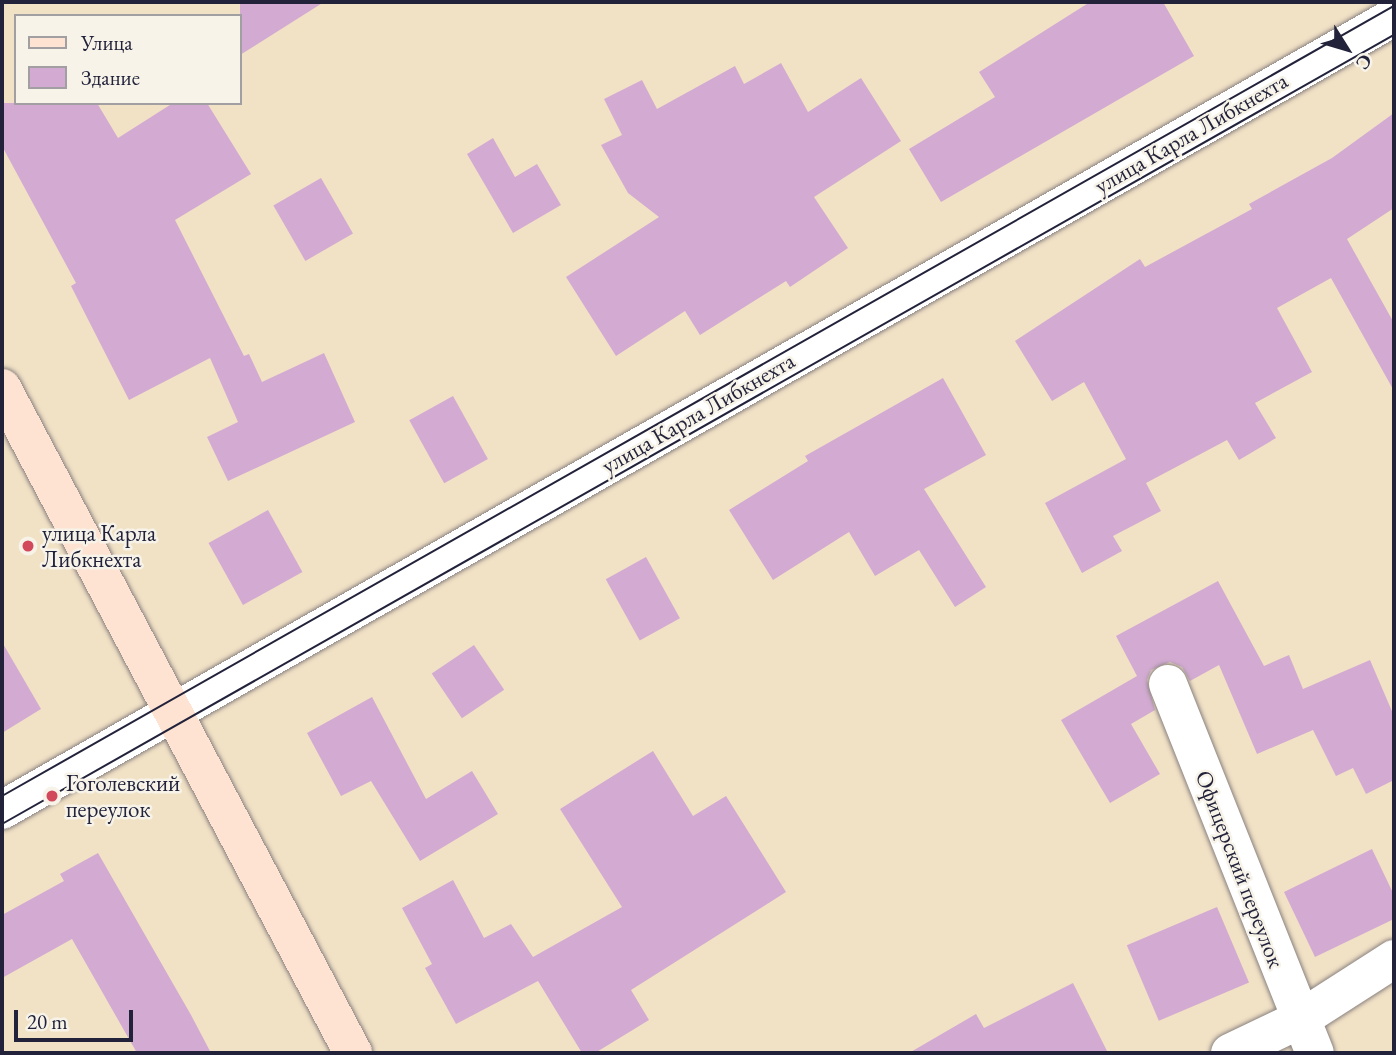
<!DOCTYPE html>
<html>
<head>
<meta charset="utf-8">
<style>
  body { margin:0 }
  #map { position:relative; width:1396px; height:1055px; overflow:hidden; background:#f1e1c5; font-family:"EB Garamond",serif }
  div>[style] { position:absolute }
  [style*='--x'] { left:calc(var(--x)*1px); top:calc(var(--y)*1px); width:calc(var(--w)*1px); rotate:calc(var(--a)*1deg) }
  .building>* { inset:0; background:#d3abd2; transform-origin:0 0 }
  .roads { filter:drop-shadow(0 0 2px #8a8280) drop-shadow(0 0 2px #8a8280) }
  .minor>* { height:38px; margin:-19px; padding:0 19px; transform-origin:19px; border-radius:19px; background:#fff }
  .secondary>* { height:38px; margin:-19px; padding:0 19px; transform-origin:19px; border-radius:19px; background:#fee3d2 }
  .tram>* { height:2px; margin:-1px; padding:0 1px; transform-origin:1px; border-radius:1px; background:#22223b }
  .dots>* { width:19px; height:19px; translate:-50% -50%; box-sizing:border-box; border:4px solid #f7f3e8; border-radius:50% }
  span { translate:-50% -50%; white-space:nowrap; text-align:center; line-height:1.15; -webkit-text-stroke:5px #f7f3e8; paint-order:stroke }
  .street-label { font-size:23px; color:#22223b }
  .poi-label { font-size:23px; color:#22223b }
  .left { translate:0 -50%; text-align:left }
  .frame { position:absolute; inset:0; border:4px solid #22223b; pointer-events:none }
  .legend { position:absolute; left:14px; top:14px; width:228px; height:91px; box-sizing:border-box; background:#f7f3e8; border:2px solid #a29fa3; margin:0; padding:9px 12px; list-style:none; font-size:21px; color:#22223b }
  .legend li { display:flex; align-items:center; gap:14px; height:35px }
  .legend b { width:35px; border:2px solid #a29fa3 }
  .north { position:absolute; left:1312px; top:14px; width:70px; height:70px; -webkit-text-stroke:5px #f7f3e8; paint-order:stroke; rotate:127deg; font-size:19px; font-weight:700; line-height:28px; text-align:center; color:#22223b }
  .north::after { content:''; display:block; margin:auto; width:24px; height:32px; background:#22223b; clip-path:polygon(50% 0,100% 100%,50% 72%,0 100%) }
  .scale { position:absolute; left:14px; top:1010px; width:119px; height:32px; box-sizing:border-box; border:4px solid #22223b; border-top:0; padding-left:9px; font-size:21px; line-height:24px; white-space:nowrap; color:#22223b; -webkit-text-stroke:5px #f7f3e8; paint-order:stroke }
</style>
</head>
<body>
<div id="map">
  <div class="building">
    <i style="clip-path:polygon(240px 2px,324px 2px,240px 55px)"></i>
    <i style="clip-path:polygon(1090px 2px,1163px 2px,1194px 56px,941px 202px,909px 149px,995px 97px,979px 72px)"></i>
    <i style="clip-path:polygon(781px 63px,808px 112px,861px 78px,901px 141px,814px 197px,848px 248px,790px 287px,786px 281px,700px 335px,685px 311px,616px 356px,566px 277px,659px 217px,628px 193px,601px 145px,622px 135px,604px 99px,642px 80px,657px 109px,735px 66px,744px 84px)"></i>
    <i style="clip-path:polygon(2px 103px,97px 103px,118px 138px,173px 103px,207px 103px,251px 174px,175px 220px,244px 356px,249px 354px,262px 382px,324px 353px,355px 422px,228px 481px,207px 437px,238px 422px,210px 358px,129px 400px,71px 286px,76px 283px,2px 146px)"></i>
    <i style="clip-path:polygon(1394px 113px,1394px 208px,1347px 239px,1394px 323px,1394px 391px,1331px 278px,1277px 308px,1312px 372px,1255px 403px,1276px 438px,1239px 460px,1227px 440px,1146px 483px,1161px 511px,1113px 536px,1122px 551px,1082px 573px,1045px 503px,1126px 459px,1084px 382px,1052px 401px,1015px 341px,1140px 259px,1145px 267px,1252px 209px,1249px 204px,1332px 158px)"></i>
    <i style="clip-path:polygon(493px 138px,515px 177px,537px 164px,561px 205px,513px 233px,467px 154px)"></i>
    <i style="left:321px;top:178px;width:64px;height:55px;rotate:60deg"></i>
    <i style="clip-path:polygon(943px 378px,986px 455px,924px 489px,986px 587px,955px 607px,919px 550px,875px 576px,849px 532px,773px 580px,729px 510px,808px 461px,805px 456px)"></i>
    <i style="left:453px;top:396px;width:72px;height:50px;rotate:61deg"></i>
    <i style="left:268px;top:510px;width:71px;height:68px;rotate:61deg"></i>
    <i style="left:646px;top:557px;width:70px;height:46px;rotate:61deg"></i>
    <i style="clip-path:polygon(1218px 581px,1264px 666px,1289px 655px,1303px 689px,1370px 660px,1394px 716px,1394px 780px,1366px 794px,1353px 768px,1336px 776px,1313px 730px,1257px 754px,1219px 665px,1190px 681px,1182px 667px,1170px 662px,1151px 670px,1147px 680px,1155px 710px,1131px 724px,1160px 774px,1110px 803px,1061px 720px,1137px 676px,1116px 636px)"></i>
    <i style="clip-path:polygon(2px 642px,41px 709px,2px 733px)"></i>
    <i style="left:474px;top:645px;width:54px;height:51px;rotate:56deg"></i>
    <i style="clip-path:polygon(372px 697px,426px 799px,472px 771px,498px 814px,420px 861px,371px 781px,341px 796px,307px 733px)"></i>
    <i style="clip-path:polygon(653px 751px,693px 816px,726px 796px,786px 892px,631px 990px,649px 1020px,595px 1053px,582px 1053px,538px 981px,456px 1024px,425px 968px,432px 964px,402px 908px,453px 880px,484px 938px,511px 924px,533px 957px,622px 907px,560px 809px)"></i>
    <i style="clip-path:polygon(1372px 849px,1394px 895px,1394px 919px,1315px 957px,1284px 892px)"></i>
    <i style="clip-path:polygon(98px 853px,191px 1015px,211px 1053px,137px 1053px,72px 939px,2px 978px,2px 915px,64px 881px,60px 874px)"></i>
    <i style="left:1217px;top:907px;width:82px;height:98px;rotate:67deg"></i>
    <i style="clip-path:polygon(1073px 983px,1108px 1053px,909px 1053px,976px 1014px,984px 1028px)"></i>
  </div>
  <div class="roads">
    <div class="minor">
      <i style="--x:1168;--y:684;--w:397;--a:68.3"></i>
      <i style="--x:2;--y:810;--w:1602;--a:-29.67"></i>
      <i style="--x:1230;--y:1053;--w:76;--a:-25.6"></i>
      <i style="--x:1299;--y:1020;--w:113;--a:-32.7"></i>
    </div>
    <div class="secondary">
      <i style="--x:2;--y:388;--w:752;--a:62.17"></i>
    </div>
  </div>
  <div class="tram">
    <i style="--x:2;--y:796;--w:1601;--a:-29.58"></i>
    <i style="--x:2;--y:824;--w:1600;--a:-29.55"></i>
  </div>
  <div class="dots">
    <i style="left:28px;top:546px;background:#d1495b"></i>
    <i style="left:52px;top:796px;background:#d1495b"></i>
  </div>
  <div class="street-label">
    <span style="left:1191px;top:133px;rotate:-30deg">улица Карла Либкнехта</span>
    <span style="left:698px;top:413px;rotate:-30deg">улица Карла Либкнехта</span>
    <span style="left:1240px;top:869px;rotate:69deg">Офицерский переулок</span>
  </div>
  <div class="poi-label">
    <span class="left" style="left:42px;top:546px">улица Карла<br>Либкнехта</span>
    <span class="left" style="left:66px;top:796px">Гоголевский<br>переулок</span>
  </div>
  <div class="frame"></div>
  <ul class="legend">
  <li><b style="height:9px;background:#fee3d2"></b>Улица</li>
  <li><b style="height:19px;background:#d3abd2"></b>Здание</li>
  </ul>
  <div class="north">С</div>
  <div class="scale">20 m</div>
</div>
</body>
</html>
